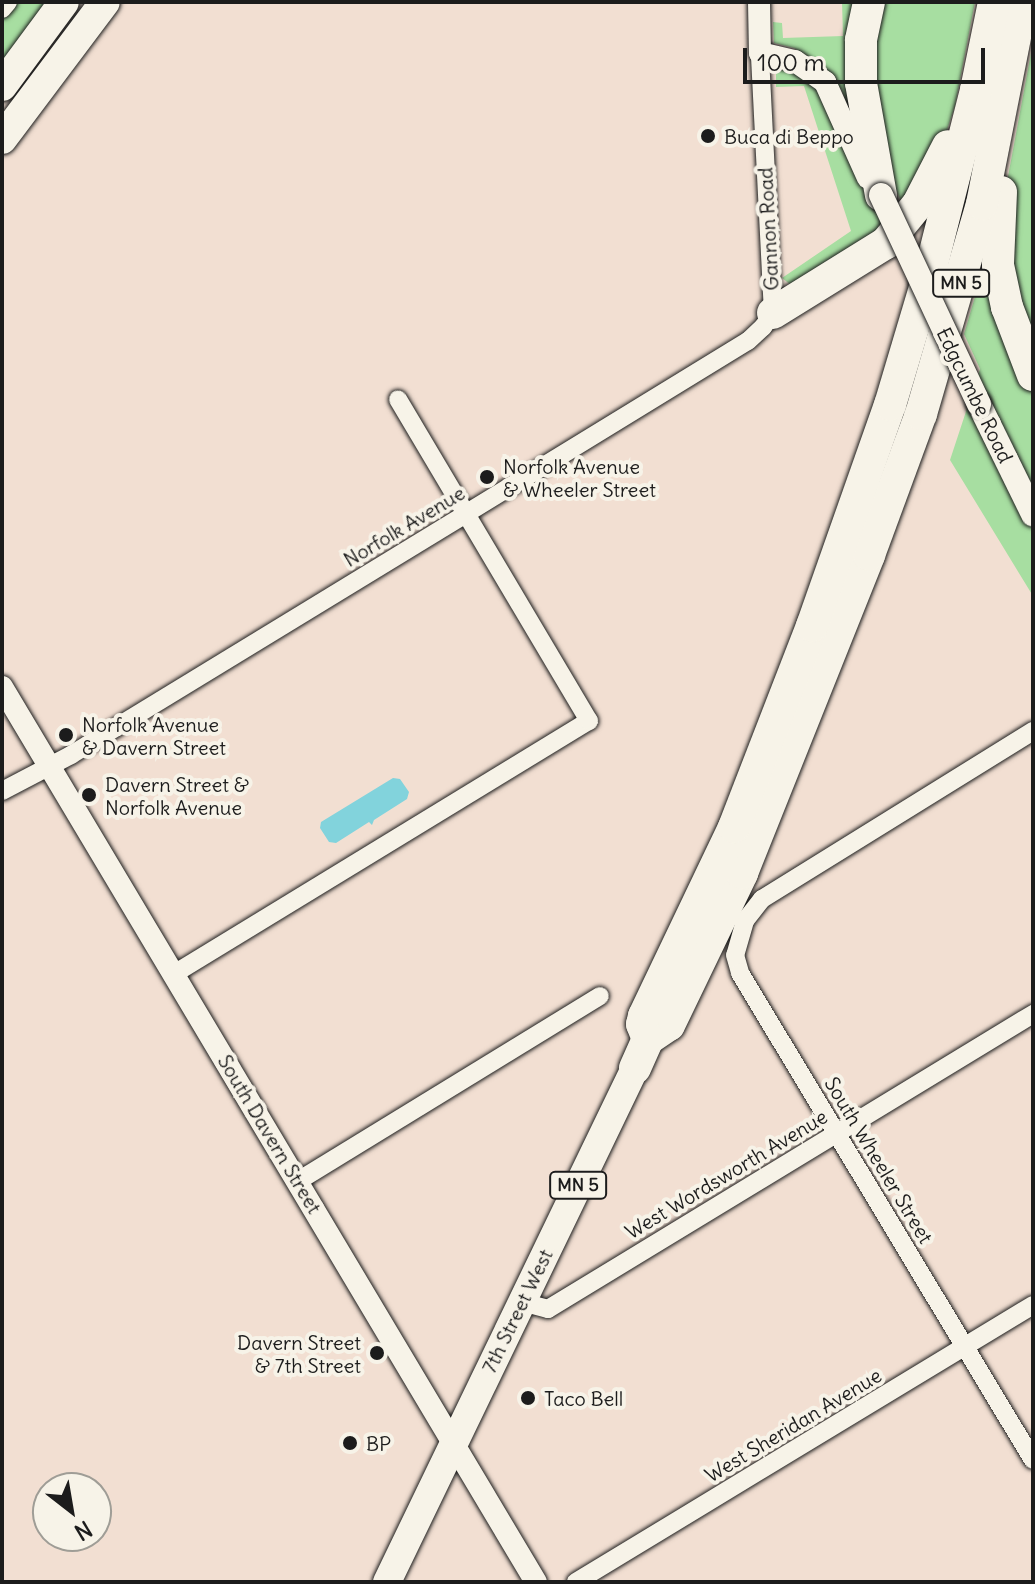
<!DOCTYPE html>
<html>
<head>
<meta charset="utf-8">
<style>
  body { margin:0 }
  #map { position:relative; width:1035px; height:1584px; overflow:hidden; background:#f2dfd2; font-family:Delius,sans-serif }
  div>[style] { position:absolute }
  [style*='--x'] { left:calc(var(--x)*1px); top:calc(var(--y)*1px); width:calc(var(--w)*1px); rotate:calc(var(--a)*1deg) }
  .green>* { inset:0; background:#a7dea1 }
  .water>* { inset:0; background:#82d3dc }
  .roads { filter:drop-shadow(0 0 2px #1c1c1c) drop-shadow(0 0 2px #1c1c1c) }
  .minor>* { height:18px; margin:-9px; padding:0 9px; transform-origin:9px; border-radius:9px; background:#f7f3e8 }
  .tertiary>* { height:22px; margin:-11px; padding:0 11px; transform-origin:11px; border-radius:11px; background:#f7f3e8 }
  .secondary>* { height:24px; margin:-12px; padding:0 12px; transform-origin:12px; border-radius:12px; background:#f7f3e8 }
  .primary>* { height:28px; margin:-14px; padding:0 14px; transform-origin:14px; border-radius:14px; background:#f7f3e8 }
  .trunk>* { height:30px; margin:-15px; padding:0 15px; transform-origin:15px; border-radius:15px; background:#f7f3e8 }
  .motorway>* { height:32px; margin:-16px; padding:0 16px; transform-origin:16px; border-radius:16px; background:#f7f3e8 }
  .bridges { filter:drop-shadow(0 0 2px #1c1c1c) drop-shadow(0 0 2px #1c1c1c) }
  .secondary-bridge>* { height:24px; margin:-12px; padding:0 12px; transform-origin:12px; border-radius:12px; background:#f7f3e8 }
  .dots>* { width:22px; height:22px; translate:-50% -50%; box-sizing:border-box; border:4px solid #f7f3e8; border-radius:50% }
  span { translate:-50% -50%; white-space:nowrap; text-align:center; line-height:1.15; -webkit-text-stroke:8px #f7f3e8; paint-order:stroke }
  .shield-label span { padding:2px 6px; background:#f7f3e8; border:2px solid; border-radius:6px; -webkit-text-stroke-width:0 }
  .shield-label { font-size:18px; color:#1c1c1c; font-weight:700 }
  .poi-label { font-size:20px; color:#1c1c1c }
  .left { translate:0 -50%; text-align:left }
  .right { translate:-100% -50%; text-align:right }
  .street-label { font-size:20px; color:#1c1c1c }
  .frame { position:absolute; inset:0; border:4px solid #1c1c1c; pointer-events:none }
  .north { position:absolute; left:32px; top:1472px; width:80px; height:80px; box-sizing:border-box; background:#f7f3e8; border:2px solid #9f9d96; border-radius:50%; rotate:149deg; font-size:22px; font-weight:700; line-height:32px; text-align:center; color:#1c1c1c }
  .north::after { content:''; display:block; margin:auto; width:28px; height:36px; background:#1c1c1c; clip-path:polygon(50% 0,100% 100%,50% 72%,0 100%) }
  .scale { position:absolute; left:743px; top:48px; width:242px; height:36px; box-sizing:border-box; border:4px solid #1c1c1c; border-top:0; padding-left:10px; font-size:24px; line-height:28px; white-space:nowrap; color:#1c1c1c; -webkit-text-stroke:6px #f7f3e8; paint-order:stroke }
</style>
</head>
<body>
<div id="map">
  <div class="green">
    <i style="clip-path:polygon(2px 2px,51px 2px,2px 69px)"></i>
    <i style="clip-path:polygon(842px 2px,861px 2px,853px 119px,841px 89px,823px 65px,794px 48px,774px 43px,773px 22px,782px 23px,783px 38px,843px 36px)"></i>
    <i style="clip-path:polygon(878px 2px,975px 2px,955px 106px,945px 136px,906px 212px,883px 162px,870px 41px)"></i>
    <i style="clip-path:polygon(1033px 42px,1033px 596px,950px 460px,980px 369px,964px 334px,1004px 198px)"></i>
    <i style="clip-path:polygon(785px 68px,812px 79px,887px 232px,791px 285px,782px 278px,851px 231px,804px 86px,776px 87px,776px 74px)"></i>
  </div>
  <div class="water">
    <i style="clip-path:polygon(393px 778px,400px 779px,409px 792px,407px 799px,374px 820px,372px 825px,369px 822px,336px 843px,329px 842px,320px 828px,321px 822px)"></i>
  </div>
  <div class="roads">
    <div class="minor">
      <i style="--x:2;--y:9;--w:9;--a:-49"></i>
      <i style="--x:1033;--y:731;--w:319;--a:148.2"></i>
      <i style="--x:762;--y:899;--w:28;--a:128"></i>
      <i style="--x:745;--y:921;--w:35;--a:106"></i>
      <i style="--x:735;--y:955;--w:19;--a:74"></i>
      <i style="--x:740;--y:973;--w:568;--a:58.97"></i>
      <i style="--x:2;--y:791;--w:78;--a:-27.6"></i>
      <i style="--x:71;--y:755;--w:464;--a:-31.4"></i>
      <i style="--x:467;--y:513;--w:329;--a:-31.5"></i>
      <i style="--x:748;--y:341;--w:21;--a:-43"></i>
      <i style="--x:763;--y:327;--w:17;--a:-54"></i>
      <i style="--x:773;--y:313;--w:260;--a:-92.9"></i>
      <i style="--x:174;--y:974;--w:486;--a:-31.4"></i>
      <i style="--x:589;--y:721;--w:374;--a:-120.7"></i>
      <i style="--x:298;--y:1181;--w:354;--a:-31.5"></i>
      <i style="--x:522;--y:1302;--w:27;--a:15"></i>
      <i style="--x:548;--y:1309;--w:568;--a:-31.31"></i>
      <i style="--x:576;--y:1582;--w:534;--a:-31.22"></i>
    </div>
    <div class="tertiary">
      <i style="--x:759;--y:2;--w:51;--a:88.9"></i>
      <i style="--x:760;--y:53;--w:36;--a:13"></i>
      <i style="--x:795;--y:61;--w:37;--a:35"></i>
      <i style="--x:825;--y:82;--w:105;--a:65.9"></i>
      <i style="--x:2;--y:687;--w:1042;--a:59.18"></i>
    </div>
    <div class="secondary">
      <i style="--x:979;--y:404;--w:123;--a:63.9"></i>
    </div>
    <div class="primary">
      <i style="--x:387;--y:1582;--w:571;--a:-64.24"></i>
    </div>
    <div class="trunk">
      <i style="--x:2;--y:86;--w:104;--a:-53.6"></i>
      <i style="--x:2;--y:139;--w:171;--a:-53.1"></i>
    </div>
    <div class="motorway">
      <i style="--x:869;--y:2;--w:39;--a:102"></i>
      <i style="--x:861;--y:40;--w:43;--a:90"></i>
      <i style="--x:861;--y:83;--w:114;--a:79.9"></i>
      <i style="--x:1001;--y:192;--w:73;--a:92.4"></i>
      <i style="--x:998;--y:265;--w:43;--a:77.9"></i>
      <i style="--x:1007;--y:307;--w:73;--a:69.1"></i>
      <i style="--x:773;--y:313;--w:133;--a:-31.8"></i>
      <i style="--x:886;--y:243;--w:50;--a:-50.6"></i>
      <i style="--x:918;--y:204;--w:65;--a:-62.7"></i>
      <i style="--x:648;--y:1039;--w:25;--a:-34"></i>
      <i style="--x:669;--y:1025;--w:169;--a:-64.3"></i>
      <i style="--x:742;--y:873;--w:342;--a:-68.2"></i>
      <i style="--x:869;--y:555;--w:150;--a:-69.8"></i>
      <i style="--x:921;--y:414;--w:219;--a:-73.8"></i>
      <i style="--x:982;--y:204;--w:206;--a:-78.8"></i>
      <i style="--x:648;--y:1039;--w:16;--a:-112"></i>
      <i style="--x:642;--y:1024;--w:8;--a:-76"></i>
      <i style="--x:644;--y:1016;--w:209;--a:-64.5"></i>
      <i style="--x:734;--y:827;--w:216;--a:-68.8"></i>
      <i style="--x:812;--y:626;--w:234;--a:-70.6"></i>
      <i style="--x:890;--y:405;--w:147;--a:-73.4"></i>
      <i style="--x:932;--y:264;--w:179;--a:-75.8"></i>
      <i style="--x:976;--y:90;--w:90;--a:-78.4"></i>
      <i style="--x:635;--y:1068;--w:32;--a:-66"></i>
    </div>
  </div>
  <div class="bridges">
    <div class="secondary-bridge">
      <i style="--x:881;--y:195;--w:231;--a:64.9"></i>
    </div>
  </div>
  <div class="dots">
    <i style="left:708px;top:136px;background:#1c1c1c"></i>
    <i style="left:487px;top:477px;background:#1c1c1c"></i>
    <i style="left:66px;top:735px;background:#1c1c1c"></i>
    <i style="left:89px;top:795px;background:#1c1c1c"></i>
    <i style="left:377px;top:1353px;background:#1c1c1c"></i>
    <i style="left:528px;top:1398px;background:#1c1c1c"></i>
    <i style="left:350px;top:1443px;background:#1c1c1c"></i>
  </div>
  <div class="shield-label">
    <span style="left:961px;top:283px">MN 5</span>
    <span style="left:578px;top:1185px">MN 5</span>
  </div>
  <div class="poi-label">
    <span class="left" style="left:724px;top:136px">Buca di Beppo</span>
    <span class="left" style="left:503px;top:478px">Norfolk Avenue<br>&amp; Wheeler Street</span>
    <span class="left" style="left:82px;top:736px">Norfolk Avenue<br>&amp; Davern Street</span>
    <span class="left" style="left:105px;top:796px">Davern Street &amp;<br>Norfolk Avenue</span>
    <span class="right" style="left:361px;top:1354px">Davern Street<br>&amp; 7th Street</span>
    <span class="left" style="left:544px;top:1398px">Taco Bell</span>
    <span class="left" style="left:366px;top:1443px">BP</span>
  </div>
  <div class="street-label">
    <span style="left:768px;top:229px;rotate:-93deg">Gannon Road</span>
    <span style="left:975px;top:395px;rotate:64deg">Edgcumbe Road</span>
    <span style="left:404px;top:526px;rotate:-31deg">Norfolk Avenue</span>
    <span style="left:270px;top:1134px;rotate:59deg">South Davern Street</span>
    <span style="left:879px;top:1160px;rotate:59deg">South Wheeler Street</span>
    <span style="left:726px;top:1174px;rotate:-31deg">West Wordsworth Avenue</span>
    <span style="left:517px;top:1311px;rotate:-64deg">7th Street West</span>
    <span style="left:793px;top:1425px;rotate:-31deg">West Sheridan Avenue</span>
  </div>
  <div class="frame"></div>
  <div class="north">N</div>
  <div class="scale">100 m</div>
</div>
</body>
</html>
